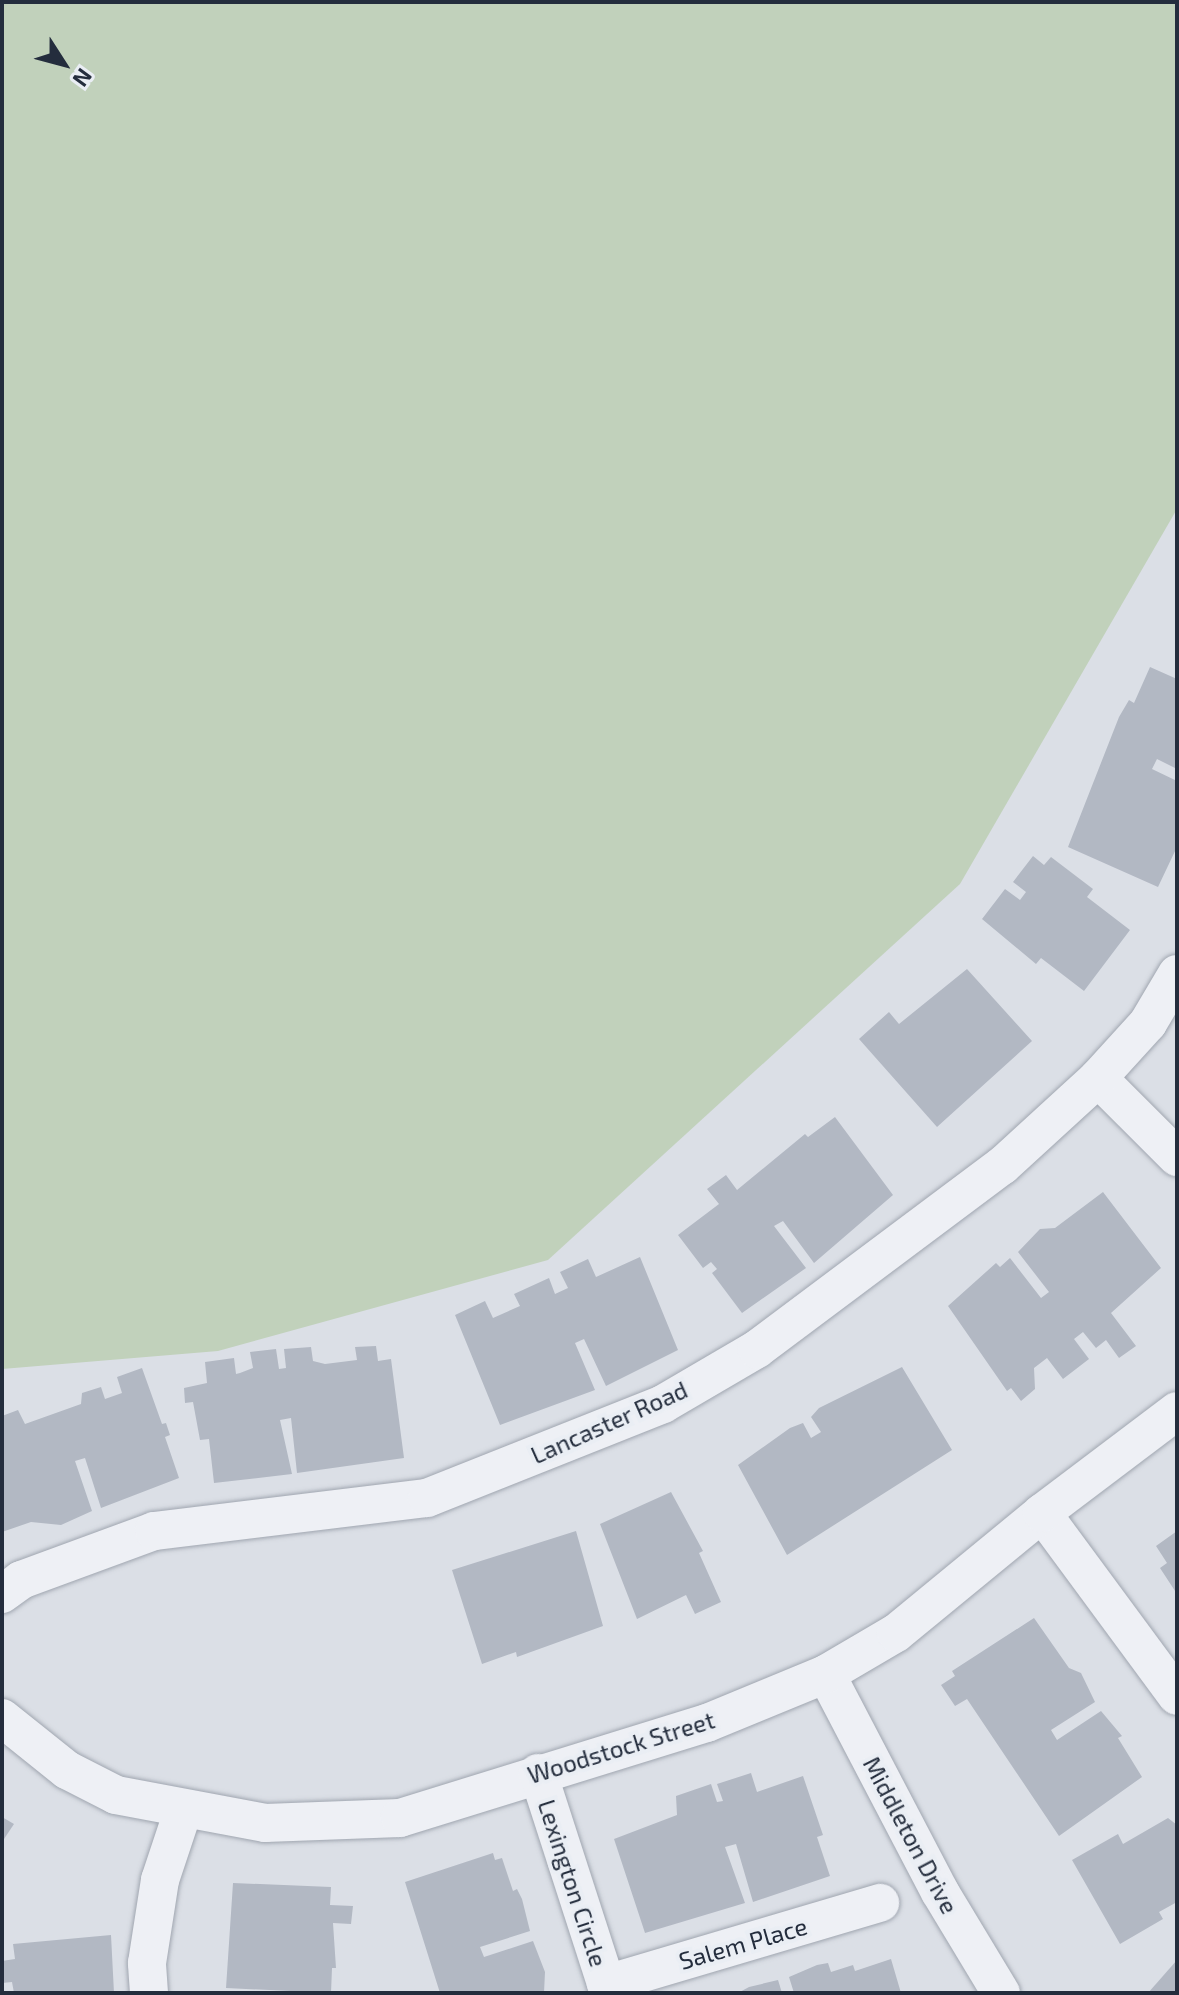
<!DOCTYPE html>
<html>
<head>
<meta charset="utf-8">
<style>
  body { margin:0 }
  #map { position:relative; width:1179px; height:1995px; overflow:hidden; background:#dbdfe6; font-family:"Exo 2",sans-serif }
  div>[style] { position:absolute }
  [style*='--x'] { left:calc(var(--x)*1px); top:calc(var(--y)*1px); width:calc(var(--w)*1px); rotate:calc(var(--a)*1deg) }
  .green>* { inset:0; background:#c1d1bb }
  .building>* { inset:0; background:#b2b8c3 }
  .roads { filter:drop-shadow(0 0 2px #a0a6b0) drop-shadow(0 0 2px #a0a6b0) }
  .minor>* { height:38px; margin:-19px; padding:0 19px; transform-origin:19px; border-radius:19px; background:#eef0f5 }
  span { translate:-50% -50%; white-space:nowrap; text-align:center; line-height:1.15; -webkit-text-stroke:8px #eaeef4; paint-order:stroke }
  .street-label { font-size:24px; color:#242d3d }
  .frame { position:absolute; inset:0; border:4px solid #242d3d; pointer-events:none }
  .north { position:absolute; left:24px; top:24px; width:80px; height:80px; -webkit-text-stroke:6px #eaeef4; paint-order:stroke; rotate:126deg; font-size:22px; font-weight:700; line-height:32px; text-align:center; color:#242d3d }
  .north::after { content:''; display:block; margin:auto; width:28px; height:36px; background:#242d3d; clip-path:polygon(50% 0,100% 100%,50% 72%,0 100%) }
</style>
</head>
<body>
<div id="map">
  <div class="green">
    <i style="clip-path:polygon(2px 2px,1177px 2px,1177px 509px,960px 884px,548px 1260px,218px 1351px,2px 1369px)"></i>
  </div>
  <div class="building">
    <i style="clip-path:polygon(1150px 667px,1177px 679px,1177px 769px,1157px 759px,1152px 769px,1177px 781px,1176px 849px,1158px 887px,1068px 847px,1119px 717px,1129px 700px,1134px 703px)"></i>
    <i style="clip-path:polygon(1033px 856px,1044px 865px,1051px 857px,1093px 889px,1087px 897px,1130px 930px,1084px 991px,1041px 958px,1036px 964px,982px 919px,1005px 889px,1020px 900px,1026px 892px,1013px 882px)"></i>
    <i style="clip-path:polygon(967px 969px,1032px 1041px,937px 1127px,859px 1039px,889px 1012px,899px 1024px)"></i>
    <i style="clip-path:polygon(835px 1117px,893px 1195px,814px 1263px,783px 1221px,774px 1226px,806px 1268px,742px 1313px,712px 1273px,717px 1269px,711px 1262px,703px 1268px,678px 1235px,719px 1204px,707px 1189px,726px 1175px,737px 1190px,805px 1134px,808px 1137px)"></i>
    <i style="clip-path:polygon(1103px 1192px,1161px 1268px,1111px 1313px,1136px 1346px,1119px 1358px,1106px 1340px,1096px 1348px,1083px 1332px,1074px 1339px,1089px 1359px,1063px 1379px,1047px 1358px,1034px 1368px,1035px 1389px,1021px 1401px,1011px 1388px,1007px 1391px,948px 1306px,996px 1263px,1000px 1267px,1010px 1258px,1041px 1298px,1049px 1292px,1018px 1252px,1040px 1229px,1055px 1228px)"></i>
    <i style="clip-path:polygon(640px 1257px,678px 1350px,606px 1386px,584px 1339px,575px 1343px,595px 1390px,500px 1425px,455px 1315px,485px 1301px,493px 1318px,520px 1306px,514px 1294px,549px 1278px,555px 1294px,568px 1288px,560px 1272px,588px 1259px,596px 1277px)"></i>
    <i style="clip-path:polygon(376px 1346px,378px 1361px,391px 1359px,404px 1458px,297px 1473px,291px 1418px,280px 1420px,292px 1474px,214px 1483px,209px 1439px,200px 1440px,193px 1402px,185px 1403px,184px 1388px,207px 1383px,205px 1362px,234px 1358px,236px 1374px,240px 1373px,253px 1368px,250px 1352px,276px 1349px,279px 1369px,286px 1368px,284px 1349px,311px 1347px,313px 1361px,325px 1364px,357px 1360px,355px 1347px)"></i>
    <i style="clip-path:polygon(902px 1367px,952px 1450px,787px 1555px,738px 1465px,790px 1428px,803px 1423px,811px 1438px,821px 1432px,811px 1417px,819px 1408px)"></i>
    <i style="clip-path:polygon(142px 1368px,162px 1424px,166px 1423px,170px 1435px,165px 1437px,179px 1478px,101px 1508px,85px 1458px,75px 1461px,92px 1511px,61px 1525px,31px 1522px,2px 1532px,2px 1416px,18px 1410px,25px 1424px,81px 1404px,82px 1393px,101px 1387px,105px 1399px,122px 1393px,117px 1377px)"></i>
    <i style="clip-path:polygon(671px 1492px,703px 1551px,699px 1553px,721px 1602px,695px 1614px,686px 1595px,637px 1619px,600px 1524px)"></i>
    <i style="clip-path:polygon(576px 1531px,603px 1626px,517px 1657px,516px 1652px,482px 1664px,452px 1570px)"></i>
    <i style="clip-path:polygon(1177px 1531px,1177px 1594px,1160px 1568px,1167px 1563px,1156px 1546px)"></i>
    <i style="clip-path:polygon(1034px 1618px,1069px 1668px,1081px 1673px,1095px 1702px,1051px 1730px,1057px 1740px,1101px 1711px,1122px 1736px,1118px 1738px,1142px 1777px,1059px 1836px,967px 1699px,955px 1706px,941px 1685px,955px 1676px,952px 1671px)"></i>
    <i style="clip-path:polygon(751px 1773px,757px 1792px,803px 1776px,823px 1835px,817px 1837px,830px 1876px,753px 1902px,736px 1844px,725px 1847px,745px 1903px,645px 1933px,614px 1839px,677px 1815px,676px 1796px,711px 1784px,717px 1802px,723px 1801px,717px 1784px)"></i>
    <i style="clip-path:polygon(2px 1817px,14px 1824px,2px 1842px)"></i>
    <i style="clip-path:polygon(1168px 1818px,1177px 1825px,1177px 1902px,1159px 1912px,1163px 1919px,1120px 1944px,1072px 1860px,1118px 1834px,1123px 1844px)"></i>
    <i style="clip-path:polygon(493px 1853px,495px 1860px,502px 1858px,513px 1891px,517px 1889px,522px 1899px,530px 1931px,480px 1947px,484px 1957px,533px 1941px,545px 1972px,544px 1993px,440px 1993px,405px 1882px)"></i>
    <i style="clip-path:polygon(233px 1883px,331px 1887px,330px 1905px,353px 1906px,351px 1924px,333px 1923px,336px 1968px,332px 1968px,331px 1993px,226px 1988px)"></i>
    <i style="clip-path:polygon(111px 1935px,114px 1993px,14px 1993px,12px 1982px,2px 1983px,2px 1961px,15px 1959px,13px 1944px)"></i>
    <i style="clip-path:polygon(891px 1959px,901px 1993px,794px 1993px,789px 1977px,817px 1965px,828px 1963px,831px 1972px,853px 1965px,855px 1971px)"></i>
    <i style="clip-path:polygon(1177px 1960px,1177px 1993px,1148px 1993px)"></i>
    <i style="clip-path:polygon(778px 1980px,782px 1993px,738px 1993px,749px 1987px)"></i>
  </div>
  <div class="roads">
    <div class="minor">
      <i style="--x:1098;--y:1078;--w:112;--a:45"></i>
      <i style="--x:1042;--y:1513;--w:227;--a:53.6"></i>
      <i style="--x:2;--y:1594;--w:24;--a:-36"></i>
      <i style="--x:21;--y:1580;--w:142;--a:-20.2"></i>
      <i style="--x:154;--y:1531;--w:275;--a:-6.9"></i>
      <i style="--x:427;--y:1498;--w:254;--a:-21.7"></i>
      <i style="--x:663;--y:1404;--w:109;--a:-30.3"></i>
      <i style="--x:757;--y:1349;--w:306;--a:-36.8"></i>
      <i style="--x:1002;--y:1166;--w:130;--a:-42.5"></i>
      <i style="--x:1098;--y:1078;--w:74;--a:-47.7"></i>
      <i style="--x:1148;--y:1023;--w:57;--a:-59.4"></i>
      <i style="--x:826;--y:1674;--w:246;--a:62.4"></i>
      <i style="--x:940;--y:1892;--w:118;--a:58.9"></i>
      <i style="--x:2;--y:1718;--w:83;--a:38.7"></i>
      <i style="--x:67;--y:1770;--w:55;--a:27"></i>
      <i style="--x:116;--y:1795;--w:152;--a:10.6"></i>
      <i style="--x:265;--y:1823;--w:135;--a:-2.1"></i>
      <i style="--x:400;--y:1818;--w:321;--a:-17.2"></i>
      <i style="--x:707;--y:1723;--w:129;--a:-22.4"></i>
      <i style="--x:826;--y:1674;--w:81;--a:-30.4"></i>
      <i style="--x:896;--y:1633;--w:189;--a:-39.4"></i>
      <i style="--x:1042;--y:1513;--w:169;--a:-37.1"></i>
      <i style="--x:538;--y:1773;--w:231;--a:72.1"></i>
      <i style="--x:606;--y:1984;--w:286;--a:-16.5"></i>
      <i style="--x:149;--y:1993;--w:30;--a:-94"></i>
      <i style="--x:147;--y:1963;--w:84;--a:-81.1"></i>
      <i style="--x:160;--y:1880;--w:73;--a:-71.6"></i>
    </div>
  </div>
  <div class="street-label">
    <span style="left:609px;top:1422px;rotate:-24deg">Lancaster Road</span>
    <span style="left:621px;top:1747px;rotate:-17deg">Woodstock Street</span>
    <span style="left:911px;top:1835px;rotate:62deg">Middleton Drive</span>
    <span style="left:573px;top:1883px;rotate:72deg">Lexington Circle</span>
    <span style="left:743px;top:1943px;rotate:-16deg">Salem Place</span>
  </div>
  <div class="frame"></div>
  <div class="north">N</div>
</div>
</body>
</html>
